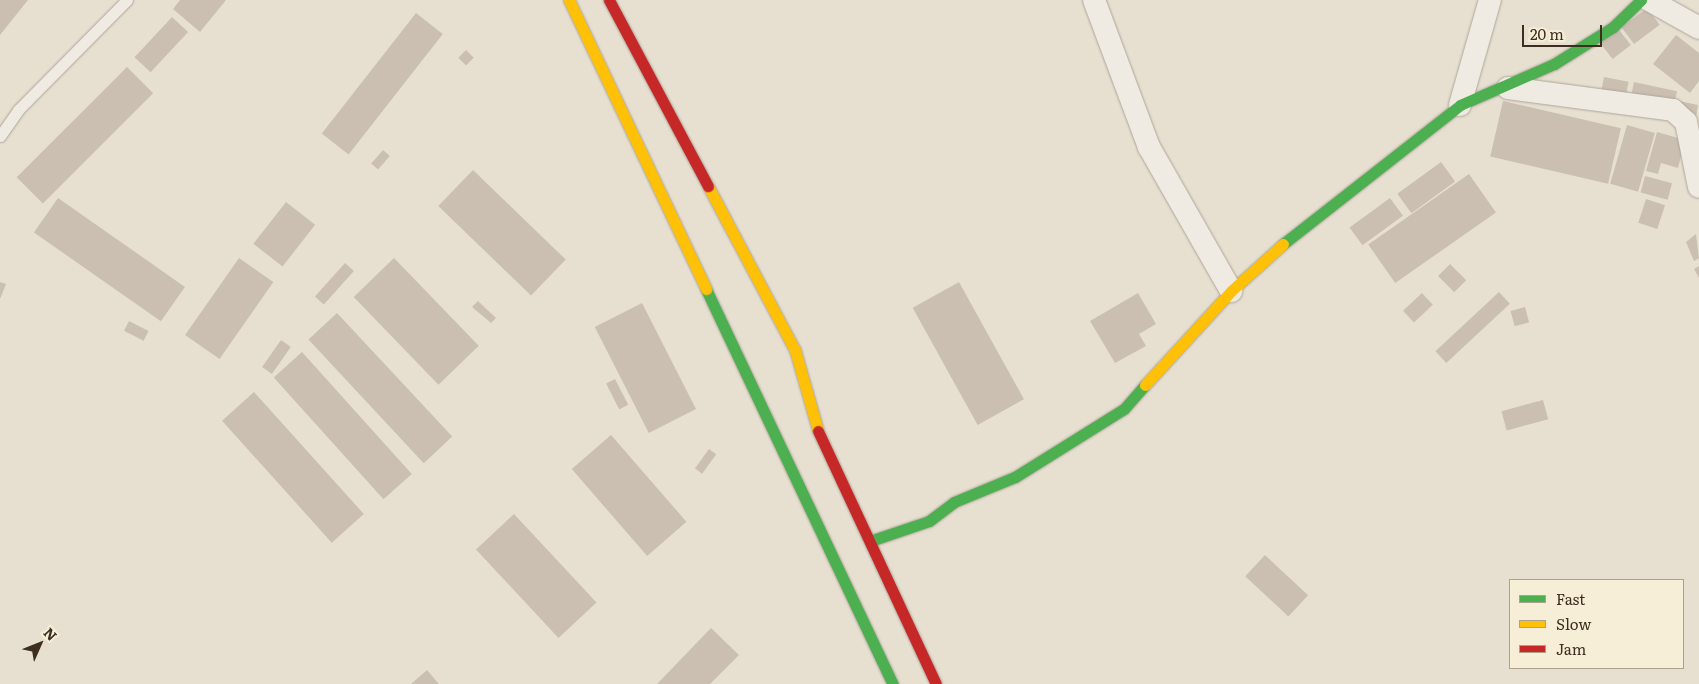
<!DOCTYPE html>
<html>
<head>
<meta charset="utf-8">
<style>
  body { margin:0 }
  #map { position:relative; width:1699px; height:684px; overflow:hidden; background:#e7e0d1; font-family:Literata,serif }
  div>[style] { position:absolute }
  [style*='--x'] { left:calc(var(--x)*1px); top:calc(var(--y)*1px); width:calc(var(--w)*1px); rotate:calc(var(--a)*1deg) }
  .building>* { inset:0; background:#cbbfb2; transform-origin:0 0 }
  .roads { filter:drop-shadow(0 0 1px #ada599) drop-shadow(0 0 1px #ada599) }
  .lane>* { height:11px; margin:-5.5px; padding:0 5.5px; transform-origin:5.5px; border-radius:5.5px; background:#efebe3 }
  .street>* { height:22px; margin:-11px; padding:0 11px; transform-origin:11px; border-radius:11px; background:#efebe3 }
  .fast>* { height:11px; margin:-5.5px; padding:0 5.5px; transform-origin:5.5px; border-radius:5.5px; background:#4caf50 }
  .slow>* { height:11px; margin:-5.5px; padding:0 5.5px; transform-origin:5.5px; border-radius:5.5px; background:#ffc107 }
  .jam>* { height:11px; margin:-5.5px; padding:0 5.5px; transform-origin:5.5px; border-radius:5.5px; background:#c62828 }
  span { translate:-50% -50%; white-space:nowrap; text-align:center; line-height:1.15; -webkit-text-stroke:5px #f7eed8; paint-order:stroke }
  .legend { position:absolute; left:1509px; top:579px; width:175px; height:90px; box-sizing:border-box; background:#f7eed8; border:1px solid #ada18e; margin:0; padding:6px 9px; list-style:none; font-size:15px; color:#3d2e20 }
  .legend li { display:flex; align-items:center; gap:10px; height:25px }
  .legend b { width:25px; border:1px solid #ada18e }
  .north { position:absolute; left:15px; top:619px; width:50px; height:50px; -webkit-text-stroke:4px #f7eed8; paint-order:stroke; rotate:46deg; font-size:14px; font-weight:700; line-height:20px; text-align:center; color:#3d2e20 }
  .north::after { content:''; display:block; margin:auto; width:18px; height:22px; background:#3d2e20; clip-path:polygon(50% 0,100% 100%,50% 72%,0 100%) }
  .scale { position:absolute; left:1522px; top:25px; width:80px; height:22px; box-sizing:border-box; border:2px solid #3d2e20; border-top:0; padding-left:6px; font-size:15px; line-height:18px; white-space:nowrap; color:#3d2e20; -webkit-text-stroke:4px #f7eed8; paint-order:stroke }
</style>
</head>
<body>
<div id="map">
  <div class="building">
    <i style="clip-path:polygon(0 0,28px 0,0 35px)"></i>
    <i style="clip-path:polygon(180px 0,226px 0,200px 32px,173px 9px)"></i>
    <i style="left:1647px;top:8px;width:21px;height:32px;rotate:53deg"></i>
    <i style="left:416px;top:13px;width:34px;height:153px;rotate:38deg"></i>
    <i style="left:172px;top:17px;width:22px;height:55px;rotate:43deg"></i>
    <i style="left:1616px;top:26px;width:24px;height:23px;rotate:52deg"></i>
    <i style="clip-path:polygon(1676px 35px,1699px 53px,1699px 81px,1690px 93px,1653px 64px)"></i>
    <i style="left:466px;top:50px;width:11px;height:11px;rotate:45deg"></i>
    <i style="left:127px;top:67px;width:37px;height:156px;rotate:45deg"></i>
    <i style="left:1604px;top:77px;width:25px;height:16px;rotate:11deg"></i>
    <i style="left:1634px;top:82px;width:44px;height:20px;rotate:12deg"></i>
    <i style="left:1503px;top:101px;width:121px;height:57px;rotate:13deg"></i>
    <i style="clip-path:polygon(1679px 101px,1698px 105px,1696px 117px)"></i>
    <i style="left:1627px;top:125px;width:29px;height:61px;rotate:16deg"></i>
    <i style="clip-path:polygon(1657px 132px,1685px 140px,1678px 168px,1661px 163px,1658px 174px,1646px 171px)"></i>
    <i style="left:383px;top:150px;width:9px;height:18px;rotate:41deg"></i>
    <i style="left:1441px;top:162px;width:24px;height:54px;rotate:54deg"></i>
    <i style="left:473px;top:170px;width:129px;height:50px;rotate:44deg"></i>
    <i style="left:1469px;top:174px;width:47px;height:123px;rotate:55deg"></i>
    <i style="left:1645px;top:176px;width:28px;height:17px;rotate:15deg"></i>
    <i style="left:58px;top:198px;width:155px;height:42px;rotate:35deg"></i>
    <i style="left:1390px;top:198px;width:22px;height:50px;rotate:54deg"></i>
    <i style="left:1646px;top:199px;width:20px;height:25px;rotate:18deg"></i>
    <i style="left:286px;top:202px;width:37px;height:53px;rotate:38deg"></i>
    <i style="clip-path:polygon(1696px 234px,1699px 258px,1694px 261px,1686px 242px)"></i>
    <i style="left:239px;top:258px;width:42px;height:94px;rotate:35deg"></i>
    <i style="left:394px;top:258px;width:122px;height:56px;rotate:46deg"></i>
    <i style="left:345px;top:263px;width:12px;height:45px;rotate:42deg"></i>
    <i style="left:1450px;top:264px;width:23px;height:17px;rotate:45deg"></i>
    <i style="clip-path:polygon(1699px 266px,1699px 278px,1694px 269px)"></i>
    <i style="clip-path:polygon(0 282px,6px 284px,0 299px)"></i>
    <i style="left:959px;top:282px;width:134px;height:53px;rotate:61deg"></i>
    <i style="left:1499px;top:292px;width:16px;height:87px;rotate:47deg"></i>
    <i style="clip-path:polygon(1138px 293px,1156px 324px,1139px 334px,1146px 346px,1115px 363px,1090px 321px)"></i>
    <i style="left:1422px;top:293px;width:16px;height:26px;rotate:47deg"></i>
    <i style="clip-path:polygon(478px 301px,496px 318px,491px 323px,472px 307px)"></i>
    <i style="left:642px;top:303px;width:119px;height:53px;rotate:63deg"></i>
    <i style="left:1525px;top:307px;width:16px;height:15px;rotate:75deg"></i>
    <i style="left:337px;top:313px;width:169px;height:39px;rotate:47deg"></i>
    <i style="left:129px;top:321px;width:22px;height:11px;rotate:27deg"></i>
    <i style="left:281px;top:340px;width:12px;height:33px;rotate:35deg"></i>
    <i style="left:302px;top:352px;width:164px;height:38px;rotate:48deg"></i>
    <i style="left:615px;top:379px;width:29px;height:10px;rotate:63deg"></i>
    <i style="left:254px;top:392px;width:164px;height:43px;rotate:48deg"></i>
    <i style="left:1543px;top:400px;width:20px;height:43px;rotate:75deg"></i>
    <i style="left:611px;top:435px;width:115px;height:52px;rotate:49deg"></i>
    <i style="left:709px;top:449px;width:9px;height:24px;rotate:36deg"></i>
    <i style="left:514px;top:514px;width:121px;height:52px;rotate:47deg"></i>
    <i style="left:1265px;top:555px;width:59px;height:29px;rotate:43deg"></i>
    <i style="clip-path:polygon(711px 628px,739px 655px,710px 684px,657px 684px)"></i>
    <i style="clip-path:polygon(427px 670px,439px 684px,411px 684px)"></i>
  </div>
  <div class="roads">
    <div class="lane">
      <i style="--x:0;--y:136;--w:32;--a:-55"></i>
      <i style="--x:18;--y:110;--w:155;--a:-45.3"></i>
    </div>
    <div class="street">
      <i style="--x:1094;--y:0;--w:157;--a:69.5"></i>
      <i style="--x:1149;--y:147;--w:166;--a:60.3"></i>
      <i style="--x:1649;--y:0;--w:57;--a:29.2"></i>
      <i style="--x:1508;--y:88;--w:166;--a:7.6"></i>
      <i style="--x:1673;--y:110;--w:18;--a:43"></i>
      <i style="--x:1686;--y:122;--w:66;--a:78.7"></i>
      <i style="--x:1460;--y:105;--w:109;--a:-74.1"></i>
    </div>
    <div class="fast">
      <i style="--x:1283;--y:244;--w:225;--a:-38.1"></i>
      <i style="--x:1460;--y:105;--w:103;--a:-23.6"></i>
      <i style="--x:1554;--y:64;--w:70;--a:-32.1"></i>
      <i style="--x:1613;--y:27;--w:39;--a:-44"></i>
      <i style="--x:706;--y:289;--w:437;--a:64.7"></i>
      <i style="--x:870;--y:541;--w:62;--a:-18.7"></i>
      <i style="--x:929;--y:521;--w:31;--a:-37"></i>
      <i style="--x:954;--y:502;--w:66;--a:-22.3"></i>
      <i style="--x:1015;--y:477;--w:128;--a:-32"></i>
      <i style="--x:1124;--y:409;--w:32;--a:-49"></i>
    </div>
    <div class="slow">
      <i style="--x:569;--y:0;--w:320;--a:64.6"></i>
      <i style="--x:708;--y:186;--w:186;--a:62.1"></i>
      <i style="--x:795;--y:350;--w:84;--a:74.1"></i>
      <i style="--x:1145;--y:385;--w:127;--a:-47.5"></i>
      <i style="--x:1231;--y:291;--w:70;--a:-42.1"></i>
    </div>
    <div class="jam">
      <i style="--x:609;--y:0;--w:211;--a:62"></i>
      <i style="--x:818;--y:431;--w:279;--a:65"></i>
    </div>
  </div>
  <ul class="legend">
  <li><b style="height:6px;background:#4caf50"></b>Fast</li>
  <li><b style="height:6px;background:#ffc107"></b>Slow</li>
  <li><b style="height:6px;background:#c62828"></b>Jam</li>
  </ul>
  <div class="north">N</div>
  <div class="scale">20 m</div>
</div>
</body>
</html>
